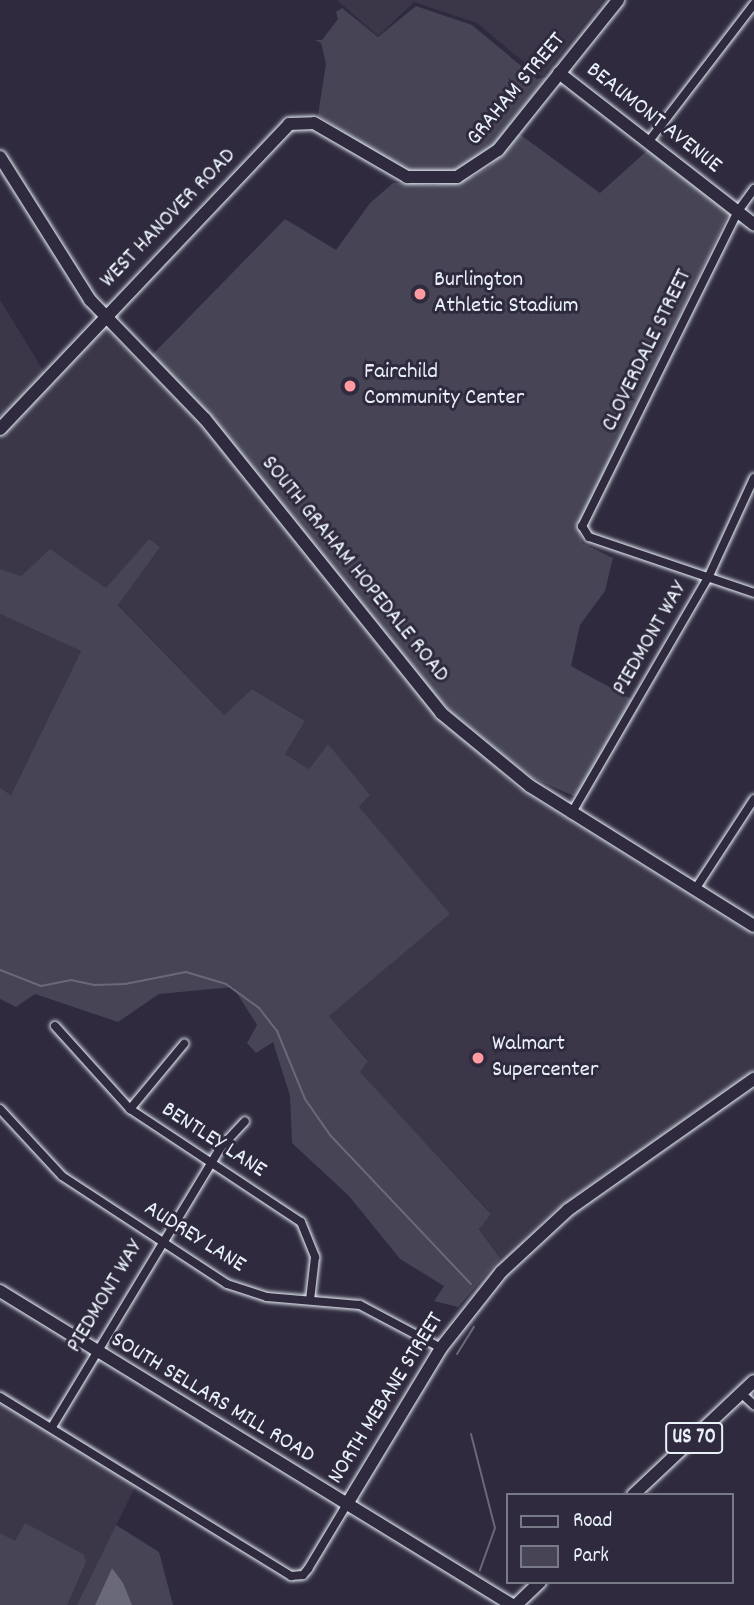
<!DOCTYPE html>
<html>
<head>
<meta charset="utf-8">
<style>
  body { margin:0 }
  #map { position:relative; width:754px; height:1605px; overflow:hidden; background:#2f2a3d; font-family:Dekko,sans-serif }
  div>[style] { position:absolute }
  [style*='--x'] { left:calc(var(--x)*1px); top:calc(var(--y)*1px); width:calc(var(--w)*1px); rotate:calc(var(--a)*1deg) }
  .built>* { inset:0; background:#3b3749 }
  .green>* { inset:0; background:#464455 }
  .water>* { inset:0; background:#696978 }
  .stream>* { height:2px; margin:-1px; padding:0 1px; transform-origin:1px; border-radius:1px; background:#696978 }
  .roads { filter:drop-shadow(0 0 2px #e8f1f8) drop-shadow(0 0 2px #e8f1f8) }
  .street>* { height:8px; margin:-4px; padding:0 4px; transform-origin:4px; border-radius:4px; background:#2f2a3d }
  .secondary>* { height:12px; margin:-6px; padding:0 6px; transform-origin:6px; border-radius:6px; background:#2f2a3d }
  .primary>* { height:12px; margin:-6px; padding:0 6px; transform-origin:6px; border-radius:6px; background:#2f2a3d }
  .dots>* { width:19px; height:19px; translate:-50% -50%; box-sizing:border-box; border:4px solid #2f2a3d; border-radius:50% }
  span { translate:-50% -50%; white-space:nowrap; text-align:center; line-height:1.15; -webkit-text-stroke:6px #2f2a3d; paint-order:stroke }
  .shield-label span { padding:2px 5px; background:#2f2a3d; border:2px solid; border-radius:5px; -webkit-text-stroke-width:0 }
  .shield-label { font-size:21px; color:#e8f1f8; font-weight:700 }
  .street-label { font-size:23px; color:#e8f1f8 }
  .poi-label { font-size:23px; color:#e8f1f8 }
  .left { translate:0 -50%; text-align:left }
  .legend { position:absolute; left:506px; top:1493px; width:228px; height:91px; box-sizing:border-box; background:#2f2a3d; border:2px solid #797a88; margin:0; padding:9px 12px; list-style:none; font-size:21px; color:#e8f1f8 }
  .legend li { display:flex; align-items:center; gap:14px; height:35px }
  .legend b { width:35px; border:2px solid #797a88 }
</style>
</head>
<body>
<div id="map">
  <div class="built">
    <i style="clip-path:polygon(337px 0,603px 0,542px 77px,477px 23px,414px 2px,378px 36px)"></i>
    <i style="clip-path:polygon(0 300px,51px 383px,104px 326px,227px 452px,421px 695px,516px 787px,754px 936px,754px 1070px,552px 1212px,500px 1258px,479px 1228px,491px 1213px,359px 1072px,368px 1060px,299px 982px,359px 807px,370px 795px,328px 745px,309px 769px,285px 754px,305px 721px,252px 689px,224px 715px,118px 604px,159px 547px,149px 539px,106px 589px,50px 549px,21px 576px,0 569px)"></i>
    <i style="clip-path:polygon(0 614px,81px 651px,11px 795px,0 788px)"></i>
    <i style="clip-path:polygon(0 1388px,141px 1475px,77px 1605px,0 1605px)"></i>
  </div>
  <div class="green">
    <i style="clip-path:polygon(416px 6px,472px 25px,537px 79px,547px 77px,495px 144px,470px 164px,441px 175px,400px 169px,318px 115px,326px 64px,321px 43px,315px 40px,322px 40px,338px 19px,336px 12px,342px 8px,378px 37px)"></i>
    <i style="clip-path:polygon(518px 133px,600px 193px,650px 148px,729px 212px,579px 526px,582px 543px,613px 558px,605px 591px,580px 625px,571px 666px,633px 700px,576px 797px,531px 777px,452px 713px,397px 654px,152px 355px,285px 219px,336px 250px,370px 203px,393px 183px,435px 185px,474px 176px,489px 167px)"></i>
    <i style="clip-path:polygon(149px 539px,160px 547px,118px 605px,224px 715px,252px 689px,305px 721px,285px 754px,309px 769px,328px 744px,370px 795px,359px 807px,450px 914px,329px 1016px,368px 1061px,360px 1072px,491px 1214px,479px 1229px,500px 1258px,458px 1307px,434px 1301px,444px 1286px,400px 1259px,349px 1196px,292px 1143px,290px 1096px,273px 1042px,256px 1053px,247px 1043px,257px 1025px,233px 987px,159px 994px,118px 1022px,35px 994px,16px 1007px,0 999px,0 788px,11px 795px,81px 651px,0 614px,0 569px,21px 576px,50px 549px,106px 588px)"></i>
    <i style="clip-path:polygon(25px 1523px,83px 1554px,86px 1562px,67px 1605px,0 1605px,0 1533px,15px 1541px)"></i>
    <i style="clip-path:polygon(116px 1525px,159px 1552px,173px 1605px,132px 1605px,112px 1568px,95px 1605px,77px 1605px)"></i>
  </div>
  <div class="water">
    <i style="clip-path:polygon(112px 1568px,123px 1583px,132px 1605px,95px 1605px)"></i>
  </div>
  <div class="stream">
    <i style="--x:0;--y:970;--w:44;--a:21.3"></i>
    <i style="--x:41;--y:986;--w:31;--a:-11"></i>
    <i style="--x:71;--y:980;--w:25;--a:12"></i>
    <i style="--x:95;--y:985;--w:30;--a:-2"></i>
    <i style="--x:125;--y:984;--w:62;--a:-11.1"></i>
    <i style="--x:186;--y:972;--w:42;--a:16.7"></i>
    <i style="--x:226;--y:984;--w:41;--a:36"></i>
    <i style="--x:259;--y:1008;--w:29;--a:52"></i>
    <i style="--x:277;--y:1031;--w:74;--a:67.6"></i>
    <i style="--x:305;--y:1099;--w:44;--a:55.2"></i>
    <i style="--x:330;--y:1135;--w:205;--a:46.6"></i>
    <i style="--x:457;--y:1354;--w:32;--a:-58"></i>
    <i style="--x:471;--y:1434;--w:97;--a:75.7"></i>
    <i style="--x:495;--y:1528;--w:45;--a:109.7"></i>
  </div>
  <div class="roads">
    <div class="street">
      <i style="--x:649;--y:141;--w:173;--a:-52.5"></i>
      <i style="--x:754;--y:189;--w:27;--a:126"></i>
      <i style="--x:738;--y:211;--w:352;--a:116.3"></i>
      <i style="--x:582;--y:526;--w:13;--a:58"></i>
      <i style="--x:589;--y:537;--w:174;--a:18.7"></i>
      <i style="--x:571;--y:814;--w:273;--a:-59.9"></i>
      <i style="--x:708;--y:578;--w:110;--a:-65.3"></i>
      <i style="--x:696;--y:888;--w:106;--a:-56.9"></i>
      <i style="--x:55;--y:1026;--w:112;--a:47.9"></i>
      <i style="--x:130;--y:1109;--w:205;--a:33.5"></i>
      <i style="--x:301;--y:1222;--w:38;--a:68"></i>
      <i style="--x:315;--y:1257;--w:43;--a:96.6"></i>
      <i style="--x:0;--y:1109;--w:91;--a:47.2"></i>
      <i style="--x:62;--y:1176;--w:197;--a:33.2"></i>
      <i style="--x:227;--y:1284;--w:42;--a:18"></i>
      <i style="--x:267;--y:1297;--w:93;--a:4.9"></i>
      <i style="--x:360;--y:1305;--w:92;--a:28"></i>
      <i style="--x:130;--y:1109;--w:85;--a:-50.3"></i>
      <i style="--x:741;--y:1393;--w:18;--a:43"></i>
      <i style="--x:0;--y:1397;--w:342;--a:31.6"></i>
      <i style="--x:291;--y:1576;--w:12;--a:-5"></i>
      <i style="--x:303;--y:1575;--w:8;--a:-50"></i>
      <i style="--x:308;--y:1569;--w:76;--a:-59"></i>
      <i style="--x:52;--y:1427;--w:327;--a:-58.9"></i>
      <i style="--x:221;--y:1147;--w:35;--a:-47"></i>
    </div>
    <div class="secondary">
      <i style="--x:559;--y:73;--w:247;--a:37.8"></i>
      <i style="--x:0;--y:157;--w:169;--a:57.8"></i>
      <i style="--x:90;--y:300;--w:165;--a:46"></i>
      <i style="--x:205;--y:419;--w:377;--a:51.2"></i>
      <i style="--x:441;--y:713;--w:115;--a:39.4"></i>
      <i style="--x:530;--y:786;--w:264;--a:32"></i>
      <i style="--x:0;--y:429;--w:420;--a:-46.5"></i>
      <i style="--x:289;--y:124;--w:25;--a:-2"></i>
      <i style="--x:314;--y:123;--w:108;--a:30.1"></i>
      <i style="--x:407;--y:177;--w:50;--a:0"></i>
      <i style="--x:457;--y:177;--w:49;--a:-33.4"></i>
      <i style="--x:498;--y:150;--w:192;--a:-51.3"></i>
      <i style="--x:0;--y:1291;--w:601;--a:31.52"></i>
      <i style="--x:347;--y:1504;--w:182;--a:-58.9"></i>
      <i style="--x:441;--y:1348;--w:97;--a:-51.7"></i>
      <i style="--x:501;--y:1272;--w:91;--a:-42.8"></i>
      <i style="--x:568;--y:1210;--w:228;--a:-35.2"></i>
    </div>
    <div class="primary">
      <i style="--x:633;--y:1495;--w:166;--a:-43.3"></i>
      <i style="--x:516;--y:1605;--w:33;--a:-44"></i>
    </div>
  </div>
  <div class="dots">
    <i style="left:420px;top:294px;background:#ff9aa2"></i>
    <i style="left:350px;top:386px;background:#ff9aa2"></i>
    <i style="left:478px;top:1058px;background:#ff9aa2"></i>
  </div>
  <div class="shield-label">
    <span style="left:694px;top:1438px">US 70</span>
  </div>
  <div class="street-label">
    <span style="left:517px;top:90px;rotate:-50deg">GRAHAM STREET</span>
    <span style="left:653px;top:119px;rotate:38deg">BEAUMONT AVENUE</span>
    <span style="left:169px;top:219px;rotate:-46deg">WEST HANOVER ROAD</span>
    <span style="left:648px;top:351px;rotate:-64deg">CLOVERDALE STREET</span>
    <span style="left:354px;top:570px;rotate:51deg">SOUTH GRAHAM HOPEDALE ROAD</span>
    <span style="left:651px;top:639px;rotate:-60deg">PIEDMONT WAY</span>
    <span style="left:213px;top:1141px;rotate:33deg">BENTLEY LANE</span>
    <span style="left:194px;top:1238px;rotate:32deg">AUDREY LANE</span>
    <span style="left:106px;top:1297px;rotate:-59deg">PIEDMONT WAY</span>
    <span style="left:212px;top:1399px;rotate:31deg">SOUTH SELLARS MILL ROAD</span>
    <span style="left:387px;top:1399px;rotate:-58deg">NORTH MEBANE STREET</span>
  </div>
  <div class="poi-label">
    <span class="left" style="left:434px;top:294px">Burlington<br>Athletic Stadium</span>
    <span class="left" style="left:364px;top:386px">Fairchild<br>Community Center</span>
    <span class="left" style="left:492px;top:1058px">Walmart<br>Supercenter</span>
  </div>
  <ul class="legend">
  <li><b style="height:9px;background:#2f2a3d"></b>Road</li>
  <li><b style="height:19px;background:#464455"></b>Park</li>
  </ul>
</div>
</body>
</html>
